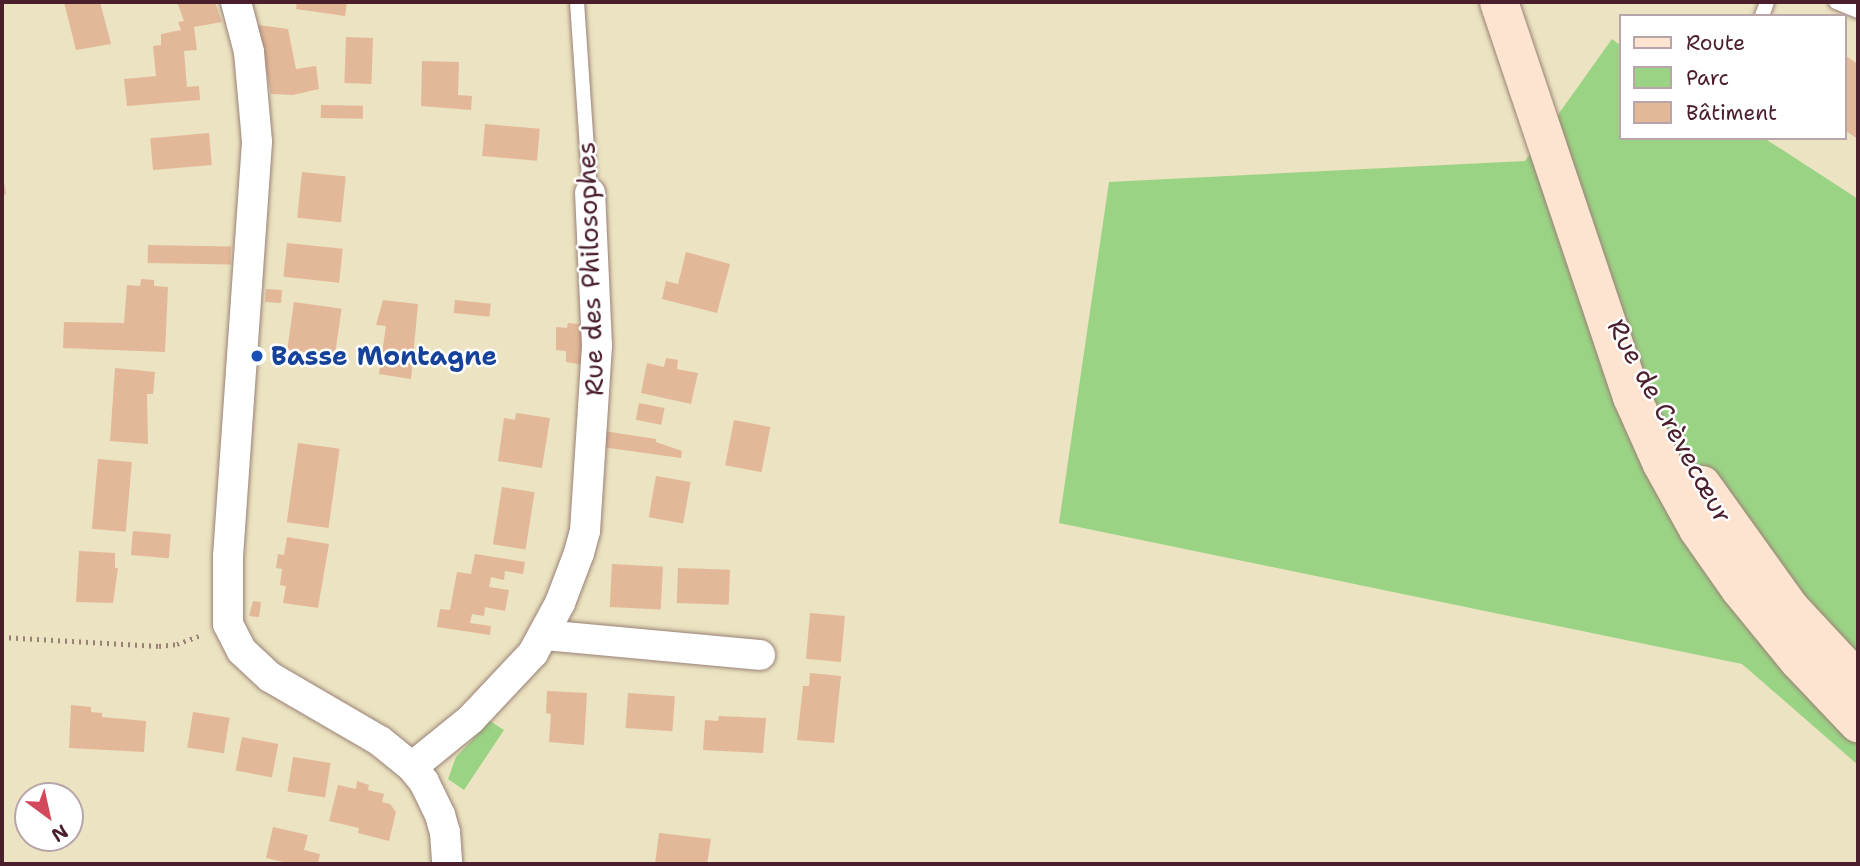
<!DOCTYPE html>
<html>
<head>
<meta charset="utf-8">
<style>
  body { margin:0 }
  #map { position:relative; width:1860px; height:866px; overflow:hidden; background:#ebe3c1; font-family:"Shantell Sans",sans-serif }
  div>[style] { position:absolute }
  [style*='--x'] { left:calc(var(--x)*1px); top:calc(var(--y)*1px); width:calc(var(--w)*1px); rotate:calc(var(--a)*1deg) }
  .green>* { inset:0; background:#9bd385 }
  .building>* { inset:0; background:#e3b898; transform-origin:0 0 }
  .path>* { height:4.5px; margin-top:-2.25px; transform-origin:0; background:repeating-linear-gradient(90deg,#9a8176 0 2px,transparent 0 7px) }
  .roads { filter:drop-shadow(0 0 2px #9a8176) drop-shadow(0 0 2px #9a8176) }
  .service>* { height:14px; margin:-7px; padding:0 7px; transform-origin:7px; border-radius:7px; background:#fff }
  .minor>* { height:30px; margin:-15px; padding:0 15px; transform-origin:15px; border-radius:15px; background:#fff }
  .secondary>* { height:38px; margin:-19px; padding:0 19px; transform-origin:19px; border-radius:19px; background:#fde4d1 }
  .dots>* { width:19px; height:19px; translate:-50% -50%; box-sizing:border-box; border:4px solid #fff; border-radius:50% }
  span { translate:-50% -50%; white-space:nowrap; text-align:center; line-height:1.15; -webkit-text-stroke:5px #fff; paint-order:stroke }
  .street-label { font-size:26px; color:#4a1f2b }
  .transit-label { font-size:26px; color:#164399; font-weight:700 }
  .left { translate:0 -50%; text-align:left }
  .frame { position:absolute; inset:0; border:4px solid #4a1f2b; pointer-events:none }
  .legend { position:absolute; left:1619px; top:14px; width:228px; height:126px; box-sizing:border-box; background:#fff; border:2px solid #b7a5aa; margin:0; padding:9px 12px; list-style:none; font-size:21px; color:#4a1f2b }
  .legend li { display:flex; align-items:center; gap:14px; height:35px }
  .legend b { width:35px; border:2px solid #b7a5aa }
  .north { position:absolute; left:14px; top:782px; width:70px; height:70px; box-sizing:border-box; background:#fff; border:2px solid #b7a5aa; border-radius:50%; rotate:147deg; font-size:19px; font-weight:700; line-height:28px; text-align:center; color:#4a1f2b }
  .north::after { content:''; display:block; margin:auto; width:24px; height:32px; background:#d1495b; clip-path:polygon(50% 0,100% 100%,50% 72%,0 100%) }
</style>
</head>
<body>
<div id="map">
  <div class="green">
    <i style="clip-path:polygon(1612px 39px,1620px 45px,1620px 138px,1764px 138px,1858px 199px,1858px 765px,1742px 664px,1059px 523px,1109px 182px,1525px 161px)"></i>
    <i style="clip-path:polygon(490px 721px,504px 730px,464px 790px,448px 779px,456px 757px)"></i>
  </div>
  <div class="building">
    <i style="clip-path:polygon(64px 2px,100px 2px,111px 44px,76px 50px)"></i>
    <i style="clip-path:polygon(177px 2px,215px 2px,222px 22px,194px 27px,197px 50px,184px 51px,187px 87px,199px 86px,200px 100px,127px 106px,124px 79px,156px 76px,153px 46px,161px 45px,161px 34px,181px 30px,178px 22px,184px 21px)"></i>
    <i style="clip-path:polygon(297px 2px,347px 2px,345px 16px,296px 9px)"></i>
    <i style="clip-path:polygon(258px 25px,288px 29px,296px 69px,316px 66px,319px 89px,293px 95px,271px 94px)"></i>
    <i style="left:346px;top:37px;width:27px;height:46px;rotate:2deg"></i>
    <i style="clip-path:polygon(1844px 55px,1858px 64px,1858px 139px,1844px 130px)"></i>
    <i style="clip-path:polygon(422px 61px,459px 62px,458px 95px,472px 96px,471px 110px,421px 106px)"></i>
    <i style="left:321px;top:105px;width:42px;height:13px;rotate:1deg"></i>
    <i style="left:485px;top:124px;width:55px;height:32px;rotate:5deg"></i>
    <i style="left:209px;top:133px;width:32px;height:59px;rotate:85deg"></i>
    <i style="left:302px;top:172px;width:44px;height:46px;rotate:6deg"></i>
    <i style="clip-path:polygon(2px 176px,3px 176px,6px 194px,2px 195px)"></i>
    <i style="left:287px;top:243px;width:56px;height:34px;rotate:6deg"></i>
    <i style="left:148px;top:245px;width:83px;height:18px;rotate:1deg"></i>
    <i style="clip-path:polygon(686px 252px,730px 264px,717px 313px,662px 299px,666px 281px,678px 284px)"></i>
    <i style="clip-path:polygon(141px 279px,154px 280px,154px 286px,168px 287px,165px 352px,63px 348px,64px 322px,124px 323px,127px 285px,140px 286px)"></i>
    <i style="left:266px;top:289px;width:16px;height:13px;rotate:4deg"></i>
    <i style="clip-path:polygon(383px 300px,418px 304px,411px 379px,379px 374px,386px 326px,376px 325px)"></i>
    <i style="left:455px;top:300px;width:36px;height:13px;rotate:6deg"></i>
    <i style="left:294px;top:302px;width:48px;height:48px;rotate:8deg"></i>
    <i style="clip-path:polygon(568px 323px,587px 325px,585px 365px,566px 362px,566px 351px,556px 350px,556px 327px,567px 328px)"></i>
    <i style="clip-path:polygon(666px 358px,678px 360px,677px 369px,698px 373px,691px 404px,641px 393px,647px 363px,664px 367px)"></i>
    <i style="clip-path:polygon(115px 368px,155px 372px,153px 394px,147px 394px,148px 444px,110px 441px)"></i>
    <i style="left:639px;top:403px;width:26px;height:17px;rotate:11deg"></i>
    <i style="clip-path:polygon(516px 413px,550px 418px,542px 468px,498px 461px,504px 418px,515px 420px)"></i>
    <i style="left:734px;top:420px;width:37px;height:46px;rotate:11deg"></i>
    <i style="clip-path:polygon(604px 431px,656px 439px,656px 442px,682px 451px,681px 458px,602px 447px)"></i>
    <i style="left:298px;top:443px;width:42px;height:80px;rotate:8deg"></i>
    <i style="left:98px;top:459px;width:34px;height:70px;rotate:5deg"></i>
    <i style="left:656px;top:476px;width:35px;height:42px;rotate:10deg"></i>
    <i style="left:502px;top:487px;width:33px;height:58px;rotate:9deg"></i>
    <i style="left:133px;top:531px;width:38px;height:24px;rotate:5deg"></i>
    <i style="clip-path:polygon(287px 537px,329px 544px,318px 608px,283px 603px,286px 586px,280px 585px,282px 569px,276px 568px,278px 554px,284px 555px)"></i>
    <i style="clip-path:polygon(79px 551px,115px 553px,115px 568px,118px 568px,113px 603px,76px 602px)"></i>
    <i style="clip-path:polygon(475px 554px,525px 562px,523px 574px,505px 571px,504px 580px,491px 577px,489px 587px,509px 590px,505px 611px,485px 607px,484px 616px,472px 614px,470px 623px,491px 626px,490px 635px,437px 627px,440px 609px,450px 610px,457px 572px,471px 574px)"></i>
    <i style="left:612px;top:564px;width:51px;height:43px;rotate:3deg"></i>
    <i style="left:678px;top:568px;width:52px;height:35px;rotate:2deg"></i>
    <i style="clip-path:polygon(253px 601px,261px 602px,259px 617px,249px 616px)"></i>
    <i style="left:810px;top:613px;width:35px;height:46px;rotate:5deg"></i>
    <i style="clip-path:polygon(810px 673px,841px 676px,834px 743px,797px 740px,803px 686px,809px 686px)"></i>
    <i style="clip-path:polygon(547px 691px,587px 693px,584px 745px,549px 742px,551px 714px,546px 713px)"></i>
    <i style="left:628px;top:693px;width:47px;height:35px;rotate:4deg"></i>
    <i style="clip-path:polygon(71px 705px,91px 707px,91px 712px,102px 713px,102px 717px,146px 721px,144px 752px,69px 748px)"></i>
    <i style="left:193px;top:712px;width:37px;height:36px;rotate:9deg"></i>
    <i style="clip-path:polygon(719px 716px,766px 718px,763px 753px,703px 750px,705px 720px,718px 721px)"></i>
    <i style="left:242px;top:737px;width:37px;height:34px;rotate:11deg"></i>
    <i style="left:293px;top:757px;width:38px;height:35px;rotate:9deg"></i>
    <i style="clip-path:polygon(357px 781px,369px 785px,368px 790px,384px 794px,382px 802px,390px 804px,396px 812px,389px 841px,358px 833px,359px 828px,329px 821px,338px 785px,356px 789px)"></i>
    <i style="clip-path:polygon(273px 827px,308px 835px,304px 850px,320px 854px,318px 864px,292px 864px,266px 858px)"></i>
    <i style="clip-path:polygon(659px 833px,711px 839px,707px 864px,655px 864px)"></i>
  </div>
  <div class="path">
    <i style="--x:2;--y:637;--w:157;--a:3.3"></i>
    <i style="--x:159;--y:646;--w:18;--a:-6"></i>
    <i style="--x:177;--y:644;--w:27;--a:-20"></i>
  </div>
  <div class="roads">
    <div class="service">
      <i style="--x:577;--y:2;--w:191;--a:86.1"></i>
      <i style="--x:1836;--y:2;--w:24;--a:22"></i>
      <i style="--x:1762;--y:16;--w:15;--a:-70"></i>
    </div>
    <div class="minor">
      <i style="--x:236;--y:2;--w:52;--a:75.4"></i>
      <i style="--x:249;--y:52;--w:90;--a:84.9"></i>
      <i style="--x:257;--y:142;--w:415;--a:94"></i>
      <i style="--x:228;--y:556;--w:68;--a:90"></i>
      <i style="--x:228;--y:624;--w:30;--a:63"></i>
      <i style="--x:242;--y:651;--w:38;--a:43"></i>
      <i style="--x:270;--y:677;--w:127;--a:30.2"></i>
      <i style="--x:380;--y:741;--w:41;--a:39.1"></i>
      <i style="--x:412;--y:767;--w:19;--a:51"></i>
      <i style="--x:424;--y:782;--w:37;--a:64"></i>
      <i style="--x:440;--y:815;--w:18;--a:74"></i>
      <i style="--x:445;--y:832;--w:32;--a:86"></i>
      <i style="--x:544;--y:635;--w:217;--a:5.3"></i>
      <i style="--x:412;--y:767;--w:76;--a:-39.1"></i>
      <i style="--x:471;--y:719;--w:91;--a:-46.8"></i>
      <i style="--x:533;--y:653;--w:57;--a:-61.6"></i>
      <i style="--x:560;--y:603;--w:53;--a:-69.2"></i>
      <i style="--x:579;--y:553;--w:23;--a:-75"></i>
      <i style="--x:585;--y:531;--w:185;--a:-86.3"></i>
      <i style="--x:597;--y:346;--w:153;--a:-92.6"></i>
    </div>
    <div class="secondary">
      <i style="--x:1499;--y:2;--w:417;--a:71.4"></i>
      <i style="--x:1632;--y:397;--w:73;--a:65.9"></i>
      <i style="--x:1662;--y:464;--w:74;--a:61"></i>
      <i style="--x:1698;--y:529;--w:73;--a:55"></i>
      <i style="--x:1740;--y:589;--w:93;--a:50.7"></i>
      <i style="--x:1799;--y:661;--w:86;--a:46.4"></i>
      <i style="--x:1702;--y:485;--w:151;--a:54.4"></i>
      <i style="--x:1790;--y:608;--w:100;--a:47"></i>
    </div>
  </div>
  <div class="dots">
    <i style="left:257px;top:356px;background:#1a4fb4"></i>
  </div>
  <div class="street-label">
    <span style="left:590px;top:269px;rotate:-92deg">Rue des Philosophes</span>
    <span style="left:1670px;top:421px;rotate:61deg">Rue de Crèvecœur</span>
  </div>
  <div class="transit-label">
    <span class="left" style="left:271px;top:356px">Basse Montagne</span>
  </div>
  <div class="frame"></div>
  <ul class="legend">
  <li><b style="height:9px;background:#fde4d1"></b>Route</li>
  <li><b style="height:19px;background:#9bd385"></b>Parc</li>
  <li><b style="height:19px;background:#e3b898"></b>Bâtiment</li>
  </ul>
  <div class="north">N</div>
</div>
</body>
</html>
